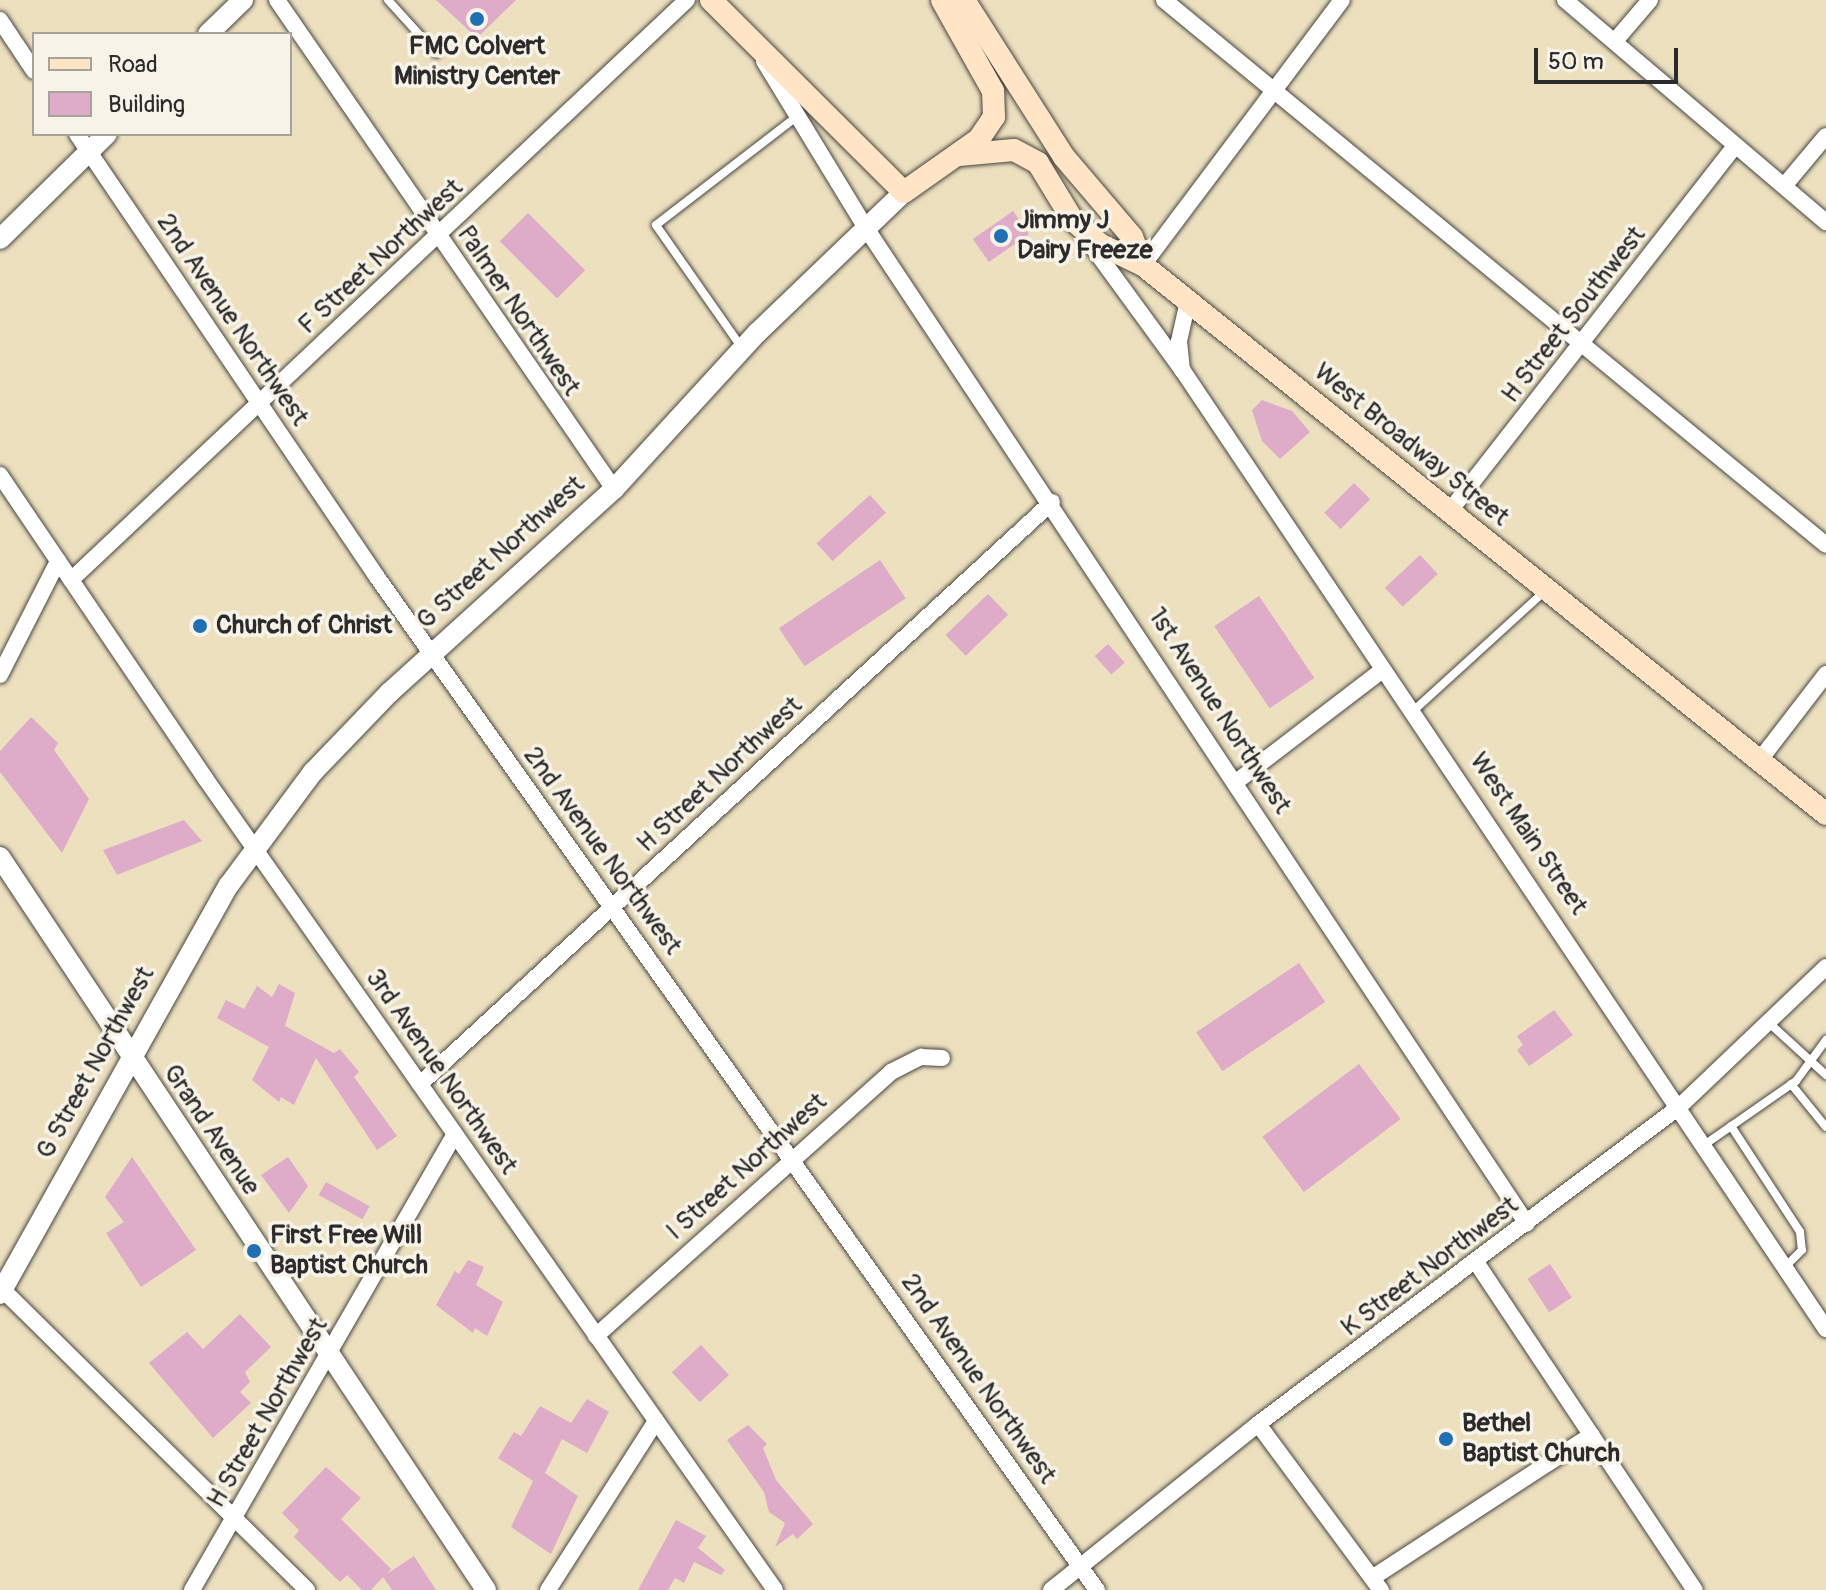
<!DOCTYPE html>
<html>
<head>
<meta charset="utf-8">
<style>
  body { margin:0 }
  #map { position:relative; width:1826px; height:1590px; overflow:hidden; background:#ede0bf; font-family:Pangolin,sans-serif }
  div>[style] { position:absolute }
  [style*='--x'] { left:calc(var(--x)*1px); top:calc(var(--y)*1px); width:calc(var(--w)*1px); rotate:calc(var(--a)*1deg) }
  .building>* { inset:0; background:#deabc9; transform-origin:0 0 }
  .roads { filter:drop-shadow(0 0 2px #484641) drop-shadow(0 0 2px #484641) }
  .service>* { height:8px; margin:-4px; padding:0 4px; transform-origin:4px; border-radius:4px; background:#fff }
  .minor>* { height:16px; margin:-8px; padding:0 8px; transform-origin:8px; border-radius:8px; background:#fff }
  .tertiary>* { height:20px; margin:-10px; padding:0 10px; transform-origin:10px; border-radius:10px; background:#fff }
  .secondary>* { height:22px; margin:-11px; padding:0 11px; transform-origin:11px; border-radius:11px; background:#ffe4c6 }
  .dots>* { width:22px; height:22px; translate:-50% -50%; box-sizing:border-box; border:4px solid #f7f3e8; border-radius:50% }
  span { translate:-50% -50%; white-space:nowrap; text-align:center; line-height:1.15; -webkit-text-stroke:7px #f7f3e8; paint-order:stroke }
  .poi-label { font-size:26px; color:#2b2b2b; font-weight:700 }
  .left { translate:0 -50%; text-align:left }
  .street-label { font-size:26px; color:#2b2b2b }
  .legend { position:absolute; left:32px; top:32px; width:260px; height:104px; box-sizing:border-box; background:#f7f3e8; border:2px solid #a5a39c; margin:0; padding:10px 14px; list-style:none; font-size:24px; color:#2b2b2b }
  .legend li { display:flex; align-items:center; gap:16px; height:40px }
  .legend b { width:40px; border:2px solid #a5a39c }
  .scale { position:absolute; left:1534px; top:48px; width:144px; height:36px; box-sizing:border-box; border:4px solid #2b2b2b; border-top:0; padding-left:10px; font-size:24px; line-height:28px; white-space:nowrap; color:#2b2b2b; -webkit-text-stroke:6px #f7f3e8; paint-order:stroke }
</style>
</head>
<body>
<div id="map">
  <div class="building">
    <i style="clip-path:polygon(436px 0,516px 0,477px 38px)"></i>
    <i style="left:1013px;top:211px;width:28px;height:49px;rotate:55deg"></i>
    <i style="left:528px;top:213px;width:81px;height:40px;rotate:45deg"></i>
    <i style="clip-path:polygon(1262px 400px,1292px 411px,1310px 432px,1280px 459px,1262px 441px,1252px 410px)"></i>
    <i style="left:1354px;top:483px;width:23px;height:42px;rotate:45deg"></i>
    <i style="left:870px;top:495px;width:24px;height:72px;rotate:48deg"></i>
    <i style="left:1420px;top:555px;width:26px;height:48px;rotate:47deg"></i>
    <i style="left:880px;top:560px;width:46px;height:122px;rotate:56deg"></i>
    <i style="left:988px;top:594px;width:29px;height:59px;rotate:46deg"></i>
    <i style="left:1259px;top:596px;width:99px;height:54px;rotate:56deg"></i>
    <i style="left:1108px;top:644px;width:25px;height:18px;rotate:48deg"></i>
    <i style="clip-path:polygon(31px 717px,58px 743px,54px 750px,89px 799px,62px 853px,0 772px,0 751px)"></i>
    <i style="clip-path:polygon(184px 820px,202px 841px,117px 875px,103px 850px)"></i>
    <i style="left:1299px;top:963px;width:47px;height:124px;rotate:56deg"></i>
    <i style="clip-path:polygon(279px 984px,295px 993px,285px 1026px,334px 1053px,340px 1049px,359px 1072px,354px 1077px,397px 1136px,377px 1150px,316px 1058px,294px 1105px,281px 1097px,279px 1102px,252px 1080px,269px 1047px,217px 1018px,226px 1000px,244px 1009px,257px 986px,272px 997px)"></i>
    <i style="clip-path:polygon(1554px 1010px,1573px 1035px,1529px 1066px,1517px 1050px,1523px 1045px,1517px 1036px)"></i>
    <i style="left:1359px;top:1064px;width:69px;height:121px;rotate:53deg"></i>
    <i style="clip-path:polygon(132px 1157px,196px 1250px,141px 1287px,106px 1233px,124px 1222px,105px 1197px)"></i>
    <i style="clip-path:polygon(288px 1157px,308px 1186px,289px 1213px,261px 1175px)"></i>
    <i style="left:326px;top:1182px;width:50px;height:15px;rotate:29deg"></i>
    <i style="clip-path:polygon(468px 1260px,484px 1267px,476px 1285px,503px 1302px,487px 1336px,475px 1328px,473px 1333px,436px 1305px,455px 1271px,459px 1274px)"></i>
    <i style="left:1550px;top:1264px;width:40px;height:27px;rotate:57deg"></i>
    <i style="clip-path:polygon(240px 1314px,271px 1347px,245px 1372px,250px 1382px,240px 1392px,251px 1403px,213px 1438px,149px 1363px,187px 1332px,203px 1349px)"></i>
    <i style="left:701px;top:1345px;width:41px;height:40px;rotate:47deg"></i>
    <i style="clip-path:polygon(587px 1399px,609px 1412px,587px 1453px,562px 1439px,545px 1473px,578px 1496px,551px 1554px,511px 1527px,533px 1481px,498px 1458px,514px 1432px,521px 1436px,540px 1406px,571px 1423px)"></i>
    <i style="clip-path:polygon(748px 1425px,767px 1444px,763px 1448px,776px 1480px,813px 1524px,797px 1539px,793px 1534px,775px 1547px,785px 1523px,769px 1512px,764px 1492px,727px 1440px)"></i>
    <i style="clip-path:polygon(326px 1467px,361px 1498px,341px 1519px,391px 1569px,387px 1574px,414px 1556px,436px 1590px,392px 1590px,383px 1577px,371px 1590px,362px 1590px,347px 1575px,340px 1582px,294px 1537px,299px 1530px,282px 1513px)"></i>
    <i style="clip-path:polygon(676px 1520px,706px 1536px,698px 1548px,725px 1570px,721px 1575px,694px 1562px,684px 1583px,675px 1578px,668px 1590px,638px 1590px)"></i>
  </div>
  <div class="roads">
    <div class="service">
      <i style="--x:388;--y:0;--w:72;--a:47.8"></i>
      <i style="--x:742;--y:348;--w:150;--a:-125"></i>
      <i style="--x:656;--y:225;--w:177;--a:-37.6"></i>
      <i style="--x:1412;--y:712;--w:180;--a:-42.3"></i>
      <i style="--x:1768;--y:1022;--w:79;--a:42.4"></i>
      <i style="--x:1791;--y:1084;--w:55;--a:50.9"></i>
      <i style="--x:1731;--y:1126;--w:126;--a:56.9"></i>
      <i style="--x:1800;--y:1232;--w:18;--a:84"></i>
      <i style="--x:1802;--y:1250;--w:24;--a:135"></i>
      <i style="--x:1704;--y:1145;--w:112;--a:-34.8"></i>
      <i style="--x:1796;--y:1081;--w:51;--a:-53.8"></i>
    </div>
    <div class="minor">
      <i style="--x:277;--y:0;--w:594;--a:55.43"></i>
      <i style="--x:1164;--y:0;--w:857;--a:39.46"></i>
      <i style="--x:1565;--y:0;--w:343;--a:40.4"></i>
      <i style="--x:0;--y:20;--w:61;--a:56.3"></i>
      <i style="--x:1615;--y:41;--w:54;--a:-49.5"></i>
      <i style="--x:764;--y:61;--w:196;--a:58.6"></i>
      <i style="--x:866;--y:228;--w:1195;--a:56.43"></i>
      <i style="--x:77;--y:134;--w:535;--a:55.89"></i>
      <i style="--x:377;--y:577;--w:1243;--a:54.6"></i>
      <i style="--x:1784;--y:186;--w:65;--a:-50"></i>
      <i style="--x:1086;--y:238;--w:165;--a:53.9"></i>
      <i style="--x:1183;--y:371;--w:1154;--a:56.13"></i>
      <i style="--x:1143;--y:265;--w:331;--a:-53.1"></i>
      <i style="--x:1182;--y:370;--w:29;--a:-96"></i>
      <i style="--x:1179;--y:341;--w:41;--a:-77.3"></i>
      <i style="--x:0;--y:475;--w:366;--a:55.9"></i>
      <i style="--x:205;--y:778;--w:992;--a:54.93"></i>
      <i style="--x:1449;--y:512;--w:464;--a:-52"></i>
      <i style="--x:71;--y:580;--w:846;--a:-43.28"></i>
      <i style="--x:0;--y:675;--w:128;--a:-63"></i>
      <i style="--x:1759;--y:761;--w:110;--a:-52.4"></i>
      <i style="--x:1236;--y:782;--w:183;--a:-37.4"></i>
      <i style="--x:420;--y:1084;--w:859;--a:-42.64"></i>
      <i style="--x:1476;--y:1262;--w:394;--a:56.3"></i>
      <i style="--x:0;--y:1287;--w:431;--a:44.6"></i>
      <i style="--x:596;--y:1336;--w:396;--a:-41.8"></i>
      <i style="--x:891;--y:1072;--w:34;--a:-27"></i>
      <i style="--x:921;--y:1057;--w:21;--a:3"></i>
      <i style="--x:1258;--y:1424;--w:207;--a:53.5"></i>
      <i style="--x:1372;--y:1578;--w:262;--a:-33.1"></i>
      <i style="--x:192;--y:1590;--w:526;--a:-60.03"></i>
      <i style="--x:548;--y:1590;--w:201;--a:-57.4"></i>
      <i style="--x:1051;--y:1590;--w:265;--a:-38.7"></i>
      <i style="--x:1258;--y:1424;--w:527;--a:-36.98"></i>
      <i style="--x:1679;--y:1107;--w:203;--a:-43.6"></i>
    </div>
    <div class="tertiary">
      <i style="--x:208;--y:34;--w:49;--a:-44.2"></i>
      <i style="--x:0;--y:239;--w:150;--a:-44.5"></i>
      <i style="--x:0;--y:857;--w:879;--a:56.45"></i>
      <i style="--x:0;--y:1294;--w:469;--a:-60.8"></i>
      <i style="--x:229;--y:885;--w:141;--a:-53.4"></i>
      <i style="--x:313;--y:772;--w:110;--a:-46.1"></i>
      <i style="--x:389;--y:693;--w:304;--a:-42.2"></i>
      <i style="--x:614;--y:489;--w:212;--a:-47.5"></i>
      <i style="--x:757;--y:333;--w:204;--a:-43.8"></i>
    </div>
    <div class="secondary">
      <i style="--x:711;--y:0;--w:272;--a:44.9"></i>
      <i style="--x:904;--y:192;--w:92;--a:-35.2"></i>
      <i style="--x:979;--y:139;--w:27;--a:-56"></i>
      <i style="--x:994;--y:117;--w:26;--a:-92"></i>
      <i style="--x:993;--y:91;--w:104;--a:-119.3"></i>
      <i style="--x:964;--y:0;--w:186;--a:57.5"></i>
      <i style="--x:1064;--y:157;--w:105;--a:49.6"></i>
      <i style="--x:1132;--y:237;--w:30;--a:69"></i>
      <i style="--x:959;--y:155;--w:55;--a:-5.2"></i>
      <i style="--x:1014;--y:150;--w:27;--a:28"></i>
      <i style="--x:1038;--y:163;--w:66;--a:58.7"></i>
      <i style="--x:1072;--y:219;--w:39;--a:42"></i>
      <i style="--x:1101;--y:245;--w:47;--a:25.5"></i>
      <i style="--x:1143;--y:265;--w:876;--a:38.79"></i>
    </div>
  </div>
  <div class="dots">
    <i style="left:477px;top:19px;background:#1f6fb2"></i>
    <i style="left:1001px;top:236px;background:#1f6fb2"></i>
    <i style="left:200px;top:626px;background:#1f6fb2"></i>
    <i style="left:254px;top:1251px;background:#1f6fb2"></i>
    <i style="left:1446px;top:1439px;background:#1f6fb2"></i>
  </div>
  <div class="poi-label">
    <span style="left:477px;top:62px">FMC Colvert<br>Ministry Center</span>
    <span class="left" style="left:1017px;top:236px">Jimmy J<br>Dairy Freeze</span>
    <span class="left" style="left:216px;top:626px">Church of Christ</span>
    <span class="left" style="left:270px;top:1251px">First Free Will<br>Baptist Church</span>
    <span class="left" style="left:1462px;top:1439px">Bethel<br>Baptist Church</span>
  </div>
  <div class="street-label">
    <span style="left:381px;top:257px;rotate:-43deg">F Street Northwest</span>
    <span style="left:518px;top:311px;rotate:56deg">Palmer Northwest</span>
    <span style="left:1574px;top:315px;rotate:-52deg">H Street Southwest</span>
    <span style="left:232px;top:320px;rotate:56deg">2nd Avenue Northwest</span>
    <span style="left:1411px;top:445px;rotate:39deg">West Broadway Street</span>
    <span style="left:501px;top:553px;rotate:-42deg">G Street Northwest</span>
    <span style="left:1219px;top:711px;rotate:57deg">1st Avenue Northwest</span>
    <span style="left:720px;top:775px;rotate:-43deg">H Street Northwest</span>
    <span style="left:1528px;top:834px;rotate:56deg">West Main Street</span>
    <span style="left:602px;top:851px;rotate:54deg">2nd Avenue Northwest</span>
    <span style="left:96px;top:1063px;rotate:-61deg">G Street Northwest</span>
    <span style="left:441px;top:1072px;rotate:55deg">3rd Avenue Northwest</span>
    <span style="left:211px;top:1130px;rotate:56deg">Grand Avenue</span>
    <span style="left:747px;top:1167px;rotate:-42deg">I Street Northwest</span>
    <span style="left:1430px;top:1267px;rotate:-37deg">K Street Northwest</span>
    <span style="left:978px;top:1379px;rotate:55deg">2nd Avenue Northwest</span>
    <span style="left:268px;top:1413px;rotate:-60deg">H Street Northwest</span>
  </div>
  <ul class="legend">
  <li><b style="height:10px;background:#ffe4c6"></b>Road</li>
  <li><b style="height:22px;background:#deabc9"></b>Building</li>
  </ul>
  <div class="scale">50 m</div>
</div>
</body>
</html>
